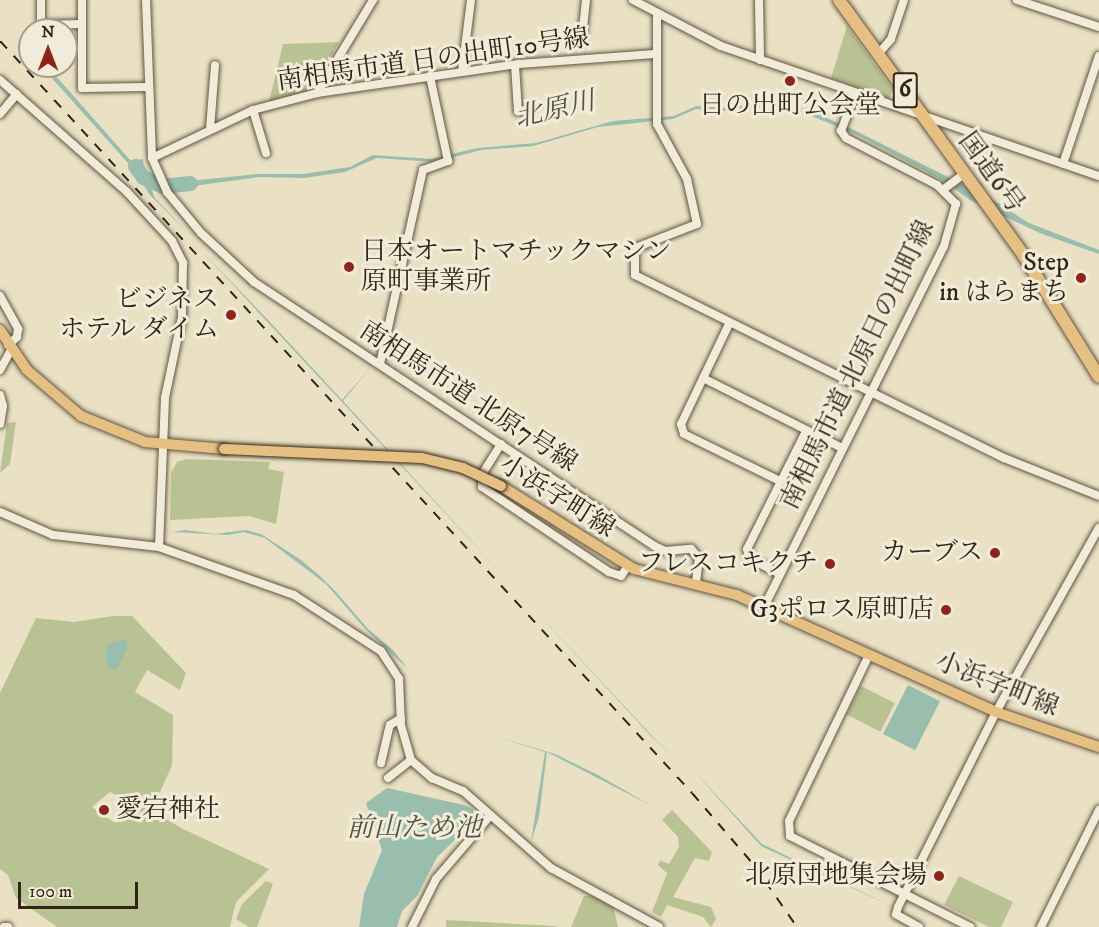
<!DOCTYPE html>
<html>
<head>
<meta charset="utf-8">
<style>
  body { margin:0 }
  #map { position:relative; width:1099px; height:927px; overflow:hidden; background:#eae1c4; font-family:"IM FELL DW Pica","Noto Serif JP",serif }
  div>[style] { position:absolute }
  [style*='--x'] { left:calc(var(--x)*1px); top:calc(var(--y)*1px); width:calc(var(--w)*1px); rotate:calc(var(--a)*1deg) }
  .green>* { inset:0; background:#b9c292; transform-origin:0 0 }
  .water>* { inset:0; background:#99beae; transform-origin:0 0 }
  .river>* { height:15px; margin:-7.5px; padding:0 7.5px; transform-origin:7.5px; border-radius:7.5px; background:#99beae }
  .roads { filter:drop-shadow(0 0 2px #615440) drop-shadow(0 0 2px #615440) }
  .minor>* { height:8px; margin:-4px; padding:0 4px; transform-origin:4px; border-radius:4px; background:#f1ecd9 }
  .major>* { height:10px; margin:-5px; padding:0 5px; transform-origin:5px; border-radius:5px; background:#e5c082 }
  .highway>* { height:12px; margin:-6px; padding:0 6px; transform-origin:6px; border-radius:6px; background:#e5c082 }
  .rail>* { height:2px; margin-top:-1px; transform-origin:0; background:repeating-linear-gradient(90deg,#332514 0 10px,transparent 0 20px) }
  .bridges { filter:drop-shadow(0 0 2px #332514) drop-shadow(0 0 2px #332514) }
  .major-bridge>* { height:10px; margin:-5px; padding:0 5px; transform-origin:5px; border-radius:5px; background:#e5c082 }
  .dots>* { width:16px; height:16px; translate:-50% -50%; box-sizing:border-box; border:3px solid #f1ecd9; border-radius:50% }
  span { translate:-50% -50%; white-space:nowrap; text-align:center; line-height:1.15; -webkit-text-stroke:6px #f1ecd9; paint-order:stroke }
  .shield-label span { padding:2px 4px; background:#f1ecd9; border:2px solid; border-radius:4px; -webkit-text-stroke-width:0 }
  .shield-label { font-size:24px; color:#332514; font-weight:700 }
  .street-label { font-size:26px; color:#332514 }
  .poi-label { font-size:26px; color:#332514 }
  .left { translate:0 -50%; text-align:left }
  .right { translate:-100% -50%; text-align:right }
  .water-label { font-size:27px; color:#525342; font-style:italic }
  .north { position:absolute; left:18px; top:18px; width:60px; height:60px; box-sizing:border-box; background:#f1ecd9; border:2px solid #a59c8a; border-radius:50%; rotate:0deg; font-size:16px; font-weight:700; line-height:24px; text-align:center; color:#332514 }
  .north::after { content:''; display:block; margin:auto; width:21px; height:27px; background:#8f2418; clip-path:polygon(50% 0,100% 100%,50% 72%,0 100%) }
  .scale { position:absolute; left:18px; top:882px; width:120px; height:27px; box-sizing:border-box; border:3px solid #332514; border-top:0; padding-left:8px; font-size:18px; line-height:21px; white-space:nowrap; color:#332514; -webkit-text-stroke:4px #f1ecd9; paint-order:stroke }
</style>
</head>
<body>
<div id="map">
  <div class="green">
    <i style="clip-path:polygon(847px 26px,893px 90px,889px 99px,831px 78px)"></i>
    <i style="clip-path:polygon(339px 42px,312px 90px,269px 102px,283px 44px)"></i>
    <i style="clip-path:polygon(16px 422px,10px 464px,0 473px,7px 423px)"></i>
    <i style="clip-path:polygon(187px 459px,270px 462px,268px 469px,284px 472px,276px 524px,249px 516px,170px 520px,171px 473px,177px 462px)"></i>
    <i style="clip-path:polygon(evenodd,113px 616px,132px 616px,186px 673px,180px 690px,147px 670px,135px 692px,173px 715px,172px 765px,152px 810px,181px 828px,269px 869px,236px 902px,230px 927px,57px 927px,16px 898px,8px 875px,0 869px,0 693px,36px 618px,74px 622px,113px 616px,110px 792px,127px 800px,115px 823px,92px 807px,110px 792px)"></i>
    <i style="left:861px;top:686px;width:38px;height:32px;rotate:27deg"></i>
    <i style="clip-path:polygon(672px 810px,712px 852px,709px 861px,695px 858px,673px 897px,711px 907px,716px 919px,711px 927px,703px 917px,667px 905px,661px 917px,652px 912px,667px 873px,658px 865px,660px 860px,669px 864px,679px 847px,678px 837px,662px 820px)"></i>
    <i style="clip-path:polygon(959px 876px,1013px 902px,1001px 927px,989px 927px,944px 905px)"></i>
    <i style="clip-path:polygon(266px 881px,273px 884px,266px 903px,257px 927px,249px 927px,236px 919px,242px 904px)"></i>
    <i style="clip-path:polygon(597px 895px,613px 905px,618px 927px,571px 927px,584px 896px)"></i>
    <i style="clip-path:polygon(446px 920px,556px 926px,557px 927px,446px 927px)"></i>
  </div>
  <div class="water">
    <i style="clip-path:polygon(41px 66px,47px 66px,131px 161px,143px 159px,144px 171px,155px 198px,189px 234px,149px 194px,136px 172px)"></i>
    <i style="clip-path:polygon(770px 102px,803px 108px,848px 127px,990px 198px,1029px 223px,1099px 250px,1099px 254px,1042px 234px,970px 200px,944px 181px,859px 136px,793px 108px,773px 105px,723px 111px,696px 109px,673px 119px,598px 127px,533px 146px,481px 150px,435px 162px,377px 158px,345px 172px,304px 178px,260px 177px,171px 189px,168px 183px,259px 174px,303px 174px,350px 167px,373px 155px,432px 159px,477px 148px,536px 143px,613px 121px,674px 116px,696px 106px,725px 108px)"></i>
    <i style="clip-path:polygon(196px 245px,269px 321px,342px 400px,371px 367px,343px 401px,512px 585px)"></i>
    <i style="clip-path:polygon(185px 530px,215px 534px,246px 530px,261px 534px,301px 560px,320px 576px,336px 592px,368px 629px,393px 650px,408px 669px,366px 630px,326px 584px,265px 538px,244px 532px,228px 535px,172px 532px)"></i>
    <i style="clip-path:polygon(517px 591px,655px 739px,680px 763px,651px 736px)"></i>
    <i style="clip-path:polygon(126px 639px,128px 647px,117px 669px,108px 669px,106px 645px)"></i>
    <i style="left:908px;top:685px;width:36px;height:55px;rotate:27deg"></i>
    <i style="clip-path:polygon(495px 736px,555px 754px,598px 775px,652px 806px,547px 752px,539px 817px,531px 842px,545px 752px)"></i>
    <i style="clip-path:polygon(691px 768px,762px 844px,893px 907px,761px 846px)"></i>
    <i style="clip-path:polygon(387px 788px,464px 805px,473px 809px,475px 821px,437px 857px,417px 896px,402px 911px,397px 927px,359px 927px,364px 894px,382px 850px,366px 803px)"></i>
  </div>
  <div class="river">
    <i style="--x:135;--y:166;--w:14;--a:54"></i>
    <i style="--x:143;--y:177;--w:21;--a:25"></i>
    <i style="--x:162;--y:186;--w:28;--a:-6"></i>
  </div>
  <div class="roads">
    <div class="minor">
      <i style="--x:41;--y:0;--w:25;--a:90"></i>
      <i style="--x:41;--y:25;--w:40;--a:-1.4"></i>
      <i style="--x:82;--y:0;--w:88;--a:90"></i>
      <i style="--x:82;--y:88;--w:65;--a:-0.9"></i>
      <i style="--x:146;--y:0;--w:158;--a:87.8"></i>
      <i style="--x:152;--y:158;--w:37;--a:66"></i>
      <i style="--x:167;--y:192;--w:53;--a:50.3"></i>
      <i style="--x:201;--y:233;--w:72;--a:42.8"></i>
      <i style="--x:254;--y:282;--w:479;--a:33.4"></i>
      <i style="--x:654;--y:546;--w:13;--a:23"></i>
      <i style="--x:666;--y:551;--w:25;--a:-5"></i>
      <i style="--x:691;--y:549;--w:12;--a:48"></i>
      <i style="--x:699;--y:558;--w:25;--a:97"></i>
      <i style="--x:633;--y:0;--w:99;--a:27.6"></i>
      <i style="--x:721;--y:46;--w:400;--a:19"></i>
      <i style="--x:759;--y:0;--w:60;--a:89"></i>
      <i style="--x:1017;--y:0;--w:86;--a:18.2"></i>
      <i style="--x:657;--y:13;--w:111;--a:90"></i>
      <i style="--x:657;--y:124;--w:63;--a:61.4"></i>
      <i style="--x:687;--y:179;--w:46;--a:77.5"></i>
      <i style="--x:697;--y:224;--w:66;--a:158.8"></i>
      <i style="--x:635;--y:248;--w:27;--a:90"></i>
      <i style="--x:635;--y:275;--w:412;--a:26.4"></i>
      <i style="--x:1004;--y:458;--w:102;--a:21.8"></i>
      <i style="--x:582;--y:38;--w:38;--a:-84"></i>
      <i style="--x:879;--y:53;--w:18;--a:-49"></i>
      <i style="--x:891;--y:39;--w:41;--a:-71.6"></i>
      <i style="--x:515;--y:65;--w:46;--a:86.3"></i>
      <i style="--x:518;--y:111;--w:8;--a:-7"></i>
      <i style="--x:462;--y:72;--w:73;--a:-82.9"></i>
      <i style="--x:0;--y:80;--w:169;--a:41.4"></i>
      <i style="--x:127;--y:192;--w:67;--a:47.4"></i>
      <i style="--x:172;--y:241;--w:25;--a:63"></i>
      <i style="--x:183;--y:263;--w:54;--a:91.1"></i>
      <i style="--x:182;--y:317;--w:83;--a:101.9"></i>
      <i style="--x:165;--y:398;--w:149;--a:92.3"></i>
      <i style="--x:159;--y:547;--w:143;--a:19.6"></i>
      <i style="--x:294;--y:595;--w:103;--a:32.8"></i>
      <i style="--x:381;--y:651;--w:33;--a:57"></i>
      <i style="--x:399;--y:679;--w:46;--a:87.5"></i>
      <i style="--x:401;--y:725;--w:36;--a:74"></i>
      <i style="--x:411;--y:760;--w:28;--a:41"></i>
      <i style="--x:432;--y:778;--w:34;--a:23"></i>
      <i style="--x:463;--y:791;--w:117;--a:41.2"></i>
      <i style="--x:551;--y:868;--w:123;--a:28.6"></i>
      <i style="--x:317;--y:93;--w:109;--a:-58.9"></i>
      <i style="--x:253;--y:110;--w:45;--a:73.2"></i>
      <i style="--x:0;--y:114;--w:26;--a:-50"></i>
      <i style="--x:210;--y:129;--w:64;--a:-85.5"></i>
      <i style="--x:152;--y:158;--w:112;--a:-25.4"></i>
      <i style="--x:253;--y:110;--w:66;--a:-14.9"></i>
      <i style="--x:317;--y:93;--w:204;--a:-8.2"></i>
      <i style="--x:519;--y:64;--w:136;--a:-4.2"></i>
      <i style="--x:1063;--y:164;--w:114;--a:-71.6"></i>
      <i style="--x:944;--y:189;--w:25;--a:-37"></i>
      <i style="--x:0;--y:296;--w:38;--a:61"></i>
      <i style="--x:18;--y:329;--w:8;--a:97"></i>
      <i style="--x:17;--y:337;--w:12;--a:138"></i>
      <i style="--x:729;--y:324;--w:111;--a:115.6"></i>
      <i style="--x:681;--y:424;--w:10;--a:73"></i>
      <i style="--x:684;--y:434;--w:107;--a:26.1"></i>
      <i style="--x:380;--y:364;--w:199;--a:-77.5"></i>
      <i style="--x:423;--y:170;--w:27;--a:-20"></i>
      <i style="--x:448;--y:161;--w:87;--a:-102"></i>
      <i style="--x:0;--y:370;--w:23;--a:-61"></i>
      <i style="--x:703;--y:378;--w:156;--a:26.7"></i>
      <i style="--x:0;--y:395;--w:11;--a:75"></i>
      <i style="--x:3;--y:406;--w:18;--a:99"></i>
      <i style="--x:501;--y:444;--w:34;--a:122"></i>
      <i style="--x:483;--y:473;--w:14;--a:94"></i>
      <i style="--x:482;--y:487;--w:153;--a:33.8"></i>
      <i style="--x:609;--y:572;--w:13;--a:18"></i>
      <i style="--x:621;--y:576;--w:12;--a:-55"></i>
      <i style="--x:0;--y:512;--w:58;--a:23.5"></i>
      <i style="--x:53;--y:535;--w:107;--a:6.5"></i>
      <i style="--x:780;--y:574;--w:34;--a:-153"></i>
      <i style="--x:750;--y:559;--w:10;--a:-107"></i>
      <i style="--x:747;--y:549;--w:132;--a:-63.4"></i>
      <i style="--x:764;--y:607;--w:403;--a:-63.5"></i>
      <i style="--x:944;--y:246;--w:44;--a:-74.1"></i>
      <i style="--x:956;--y:204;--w:27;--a:-135"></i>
      <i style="--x:937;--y:185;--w:102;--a:-152.7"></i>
      <i style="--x:846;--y:138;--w:9;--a:-126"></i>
      <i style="--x:841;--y:131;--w:40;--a:-69"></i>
      <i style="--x:869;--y:655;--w:184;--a:115.7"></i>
      <i style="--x:789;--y:821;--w:15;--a:86"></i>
      <i style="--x:790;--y:836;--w:202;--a:26.8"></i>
      <i style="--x:381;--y:763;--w:39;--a:-77"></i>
      <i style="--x:390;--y:725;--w:13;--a:-32"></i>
      <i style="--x:388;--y:778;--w:29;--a:-38"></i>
      <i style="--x:4;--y:927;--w:4;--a:0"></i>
      <i style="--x:412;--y:927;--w:54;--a:-63.4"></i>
      <i style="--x:436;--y:879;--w:83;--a:-49.4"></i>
      <i style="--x:919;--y:927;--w:26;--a:-151"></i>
      <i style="--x:896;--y:914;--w:7;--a:-74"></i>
      <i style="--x:898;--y:907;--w:218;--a:-63.3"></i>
      <i style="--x:996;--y:712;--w:211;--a:-60.8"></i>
      <i style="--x:1041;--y:927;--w:131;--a:-63.6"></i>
    </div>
    <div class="major">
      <i style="--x:0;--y:330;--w:48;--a:56"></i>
      <i style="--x:27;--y:370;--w:71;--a:40.4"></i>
      <i style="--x:81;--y:416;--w:69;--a:22.1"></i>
      <i style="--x:145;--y:442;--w:79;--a:5.1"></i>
      <i style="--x:501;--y:486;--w:157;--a:32"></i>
      <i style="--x:634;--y:569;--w:106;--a:14.2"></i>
      <i style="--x:737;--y:595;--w:284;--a:24.3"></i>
      <i style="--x:996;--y:712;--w:109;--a:18.8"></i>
    </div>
    <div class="highway">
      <i style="--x:839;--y:0;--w:316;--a:54.1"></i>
      <i style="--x:1024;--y:256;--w:142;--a:58.2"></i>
    </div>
  </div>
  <div class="rail">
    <i style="--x:0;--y:41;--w:1022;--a:47.38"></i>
    <i style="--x:692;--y:793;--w:95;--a:49.3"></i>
    <i style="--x:754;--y:865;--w:75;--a:55.3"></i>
  </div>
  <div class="bridges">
    <div class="major-bridge">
      <i style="--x:224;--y:449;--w:198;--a:2.6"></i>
      <i style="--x:422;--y:458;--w:42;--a:13.7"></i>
      <i style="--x:463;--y:468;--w:42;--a:25.3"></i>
    </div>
  </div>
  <div class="dots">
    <i style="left:790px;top:81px;background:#8f2418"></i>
    <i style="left:349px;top:267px;background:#8f2418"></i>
    <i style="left:1081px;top:278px;background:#8f2418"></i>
    <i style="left:231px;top:315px;background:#8f2418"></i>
    <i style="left:995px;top:553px;background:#8f2418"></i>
    <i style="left:830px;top:564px;background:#8f2418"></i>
    <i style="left:946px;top:610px;background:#8f2418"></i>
    <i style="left:104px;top:810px;background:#8f2418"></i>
    <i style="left:939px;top:876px;background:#8f2418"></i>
  </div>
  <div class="shield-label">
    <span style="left:905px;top:90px">6</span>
  </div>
  <div class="street-label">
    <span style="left:433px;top:60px;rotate:-8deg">南相馬市道 日の出町10号線</span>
    <span style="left:991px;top:173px;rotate:54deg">国道6号</span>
    <span style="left:858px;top:365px;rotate:-64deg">南相馬市道 北原日の出町線</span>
    <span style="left:468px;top:397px;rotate:33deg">南相馬市道 北原7号線</span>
    <span style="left:557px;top:497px;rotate:32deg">小浜字町線</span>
    <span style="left:997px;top:685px;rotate:22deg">小浜字町線</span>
  </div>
  <div class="poi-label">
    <span style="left:790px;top:106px">日の出町公会堂</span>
    <span class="left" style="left:361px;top:267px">日本オートマチックマシン<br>原町事業所</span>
    <span class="right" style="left:1069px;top:278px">Step<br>in はらまち</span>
    <span class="right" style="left:219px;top:315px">ビジネス<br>ホテル ダイム</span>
    <span class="right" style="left:983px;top:553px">カーブス</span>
    <span class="right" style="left:818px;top:564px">フレスコキクチ</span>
    <span class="right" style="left:934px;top:610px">G3ポロス原町店</span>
    <span class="left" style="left:116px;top:810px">愛宕神社</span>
    <span class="right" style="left:927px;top:876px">北原団地集会場</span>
  </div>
  <div class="water-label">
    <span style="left:555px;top:110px;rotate:-13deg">北原川</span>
    <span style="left:414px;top:829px">前山ため池</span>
  </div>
  <div class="north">N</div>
  <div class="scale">100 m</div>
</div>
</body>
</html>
